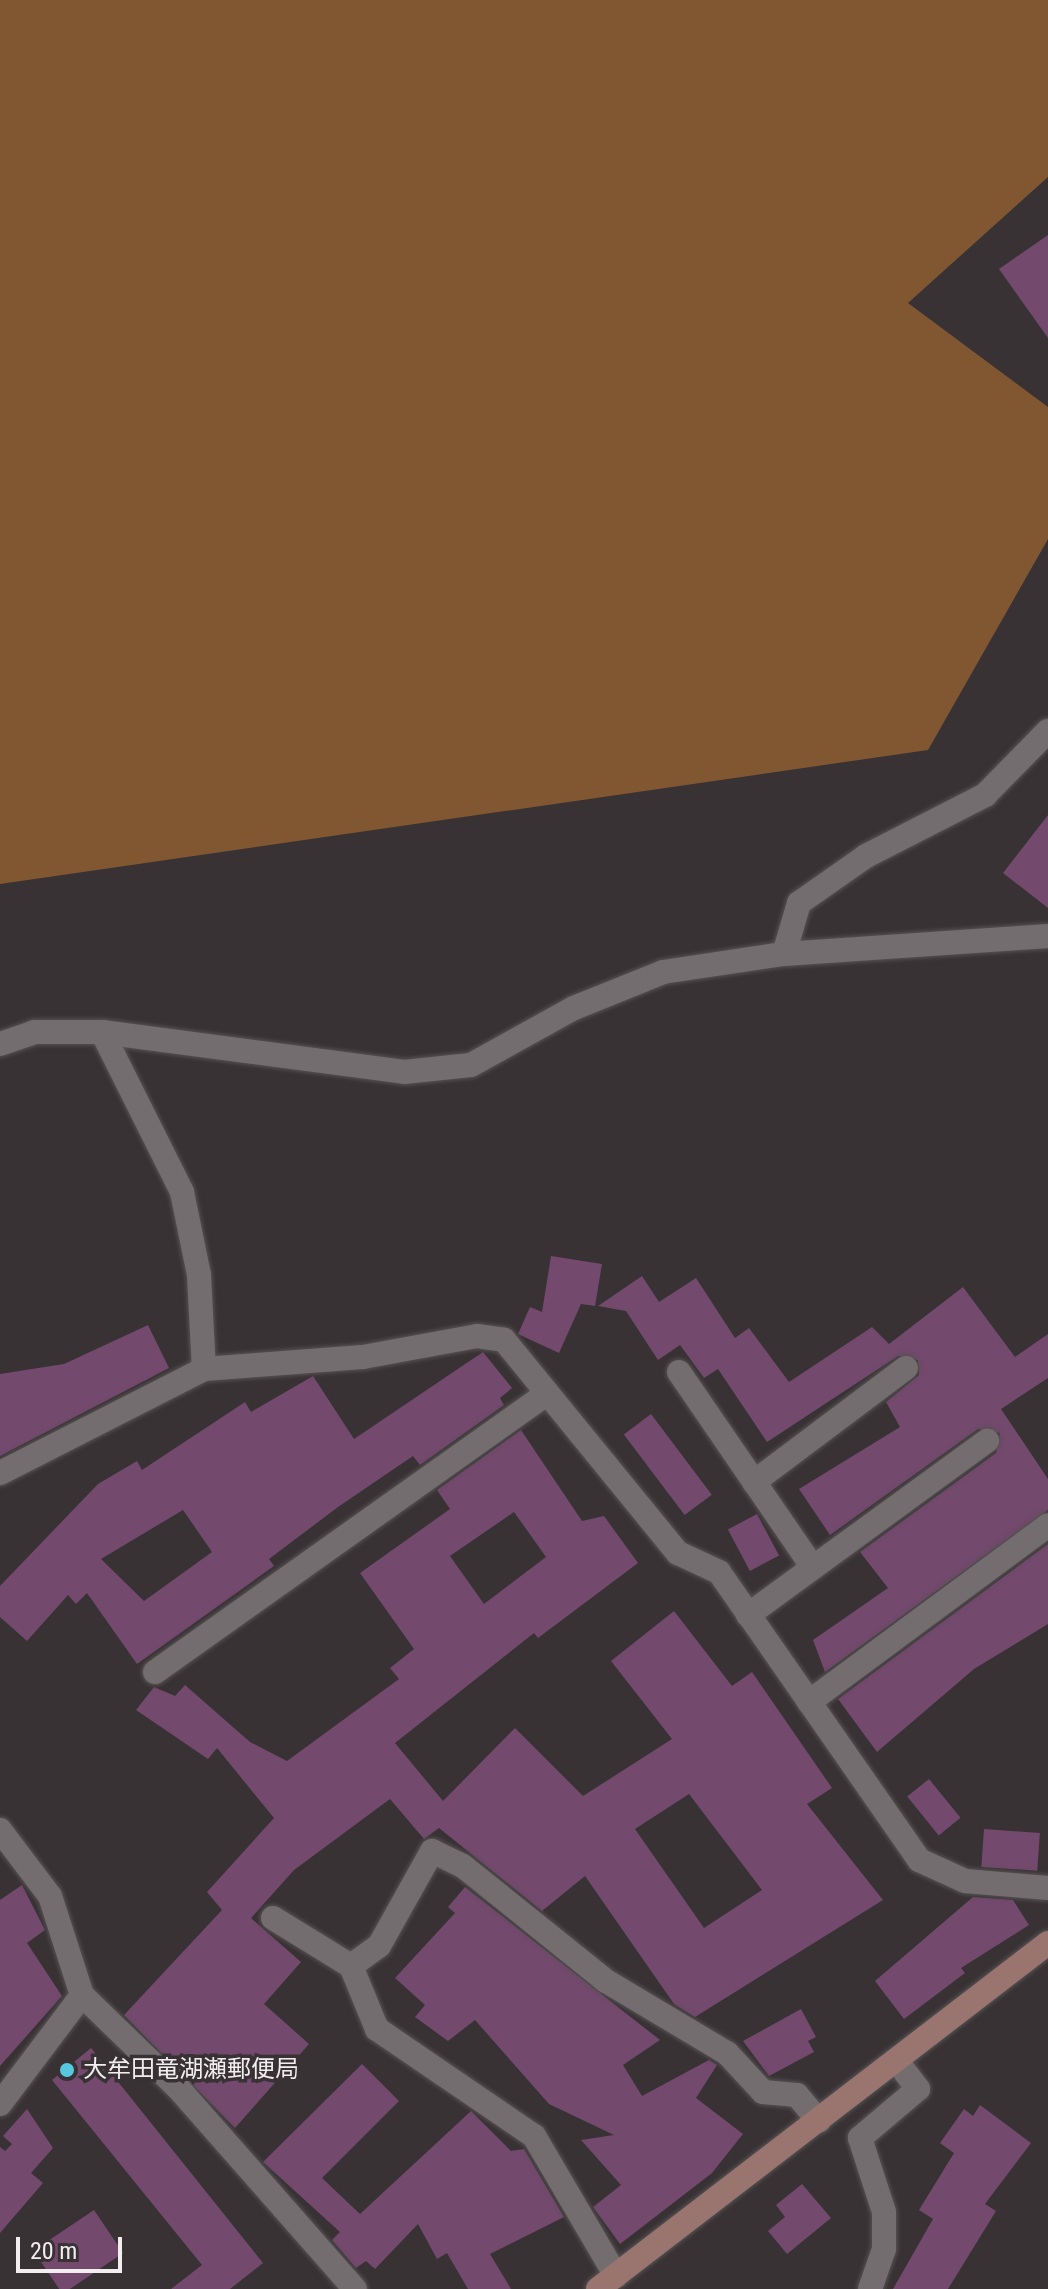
<!DOCTYPE html>
<html>
<head>
<meta charset="utf-8">
<style>
  body { margin:0 }
  #map { position:relative; width:1048px; height:2289px; overflow:hidden; background:#383234; font-family:"Roboto Condensed","Noto Sans JP",sans-serif }
  div>[style] { position:absolute }
  [style*='--x'] { left:calc(var(--x)*1px); top:calc(var(--y)*1px); width:calc(var(--w)*1px); rotate:calc(var(--a)*1deg) }
  .forest>* { inset:0; background:#815731 }
  .building>* { inset:0; background:#73496d; transform-origin:0 0 }
  .roads { filter:drop-shadow(0 0 2px #565152) drop-shadow(0 0 2px #565152) }
  .street>* { height:24px; margin:-12px; padding:0 12px; transform-origin:12px; border-radius:12px; background:#746d6f }
  .secondary>* { height:24px; margin:-12px; padding:0 12px; transform-origin:12px; border-radius:12px; background:#9a7570 }
  .dots>* { width:22px; height:22px; translate:-50% -50%; box-sizing:border-box; border:4px solid #383234; border-radius:50% }
  span { translate:-50% -50%; white-space:nowrap; text-align:center; line-height:1.15; -webkit-text-stroke:7px #383234; paint-order:stroke }
  .poi-label { font-size:24px; color:#f2eeef }
  .left { translate:0 -50%; text-align:left }
  .scale { position:absolute; left:16px; top:2237px; width:106px; height:36px; box-sizing:border-box; border:4px solid #f2eeef; border-top:0; padding-left:10px; font-size:24px; line-height:28px; white-space:nowrap; color:#f2eeef; -webkit-text-stroke:6px #383234; paint-order:stroke }
</style>
</head>
<body>
<div id="map">
  <div class="forest">
    <i style="clip-path:polygon(0 0,1048px 0,1048px 177px,908px 303px,1048px 407px,1048px 539px,928px 750px,0 884px)"></i>
  </div>
  <div class="building">
    <i style="clip-path:polygon(1048px 235px,1048px 338px,999px 269px)"></i>
    <i style="clip-path:polygon(1048px 815px,1048px 908px,1003px 873px)"></i>
    <i style="clip-path:polygon(551px 1256px,602px 1264px,595px 1306px,581px 1304px,559px 1353px,518px 1334px,530px 1307px,542px 1312px)"></i>
    <i style="clip-path:polygon(642px 1276px,659px 1302px,696px 1278px,735px 1338px,749px 1328px,789px 1382px,872px 1327px,889px 1344px,963px 1287px,1015px 1357px,1048px 1334px,1048px 1378px,1001px 1409px,1048px 1479px,1048px 1510px,825px 1672px,813px 1640px,888px 1588px,860px 1552px,996px 1453px,1000px 1433px,978px 1429px,830px 1535px,799px 1489px,900px 1427px,886px 1402px,919px 1375px,918px 1360px,898px 1356px,767px 1442px,718px 1369px,704px 1378px,680px 1345px,658px 1360px,626px 1311px,598px 1306px)"></i>
    <i style="clip-path:polygon(148px 1325px,169px 1368px,0 1456px,0 1374px,64px 1364px)"></i>
    <i style="clip-path:polygon(evenodd,483px 1352px,512px 1388px,500px 1398px,504px 1405px,420px 1465px,413px 1456px,338px 1507px,269px 1559px,274px 1566px,137px 1664px,87px 1593px,76px 1604px,68px 1595px,27px 1641px,0 1617px,0 1586px,98px 1484px,137px 1461px,142px 1470px,245px 1402px,251px 1412px,313px 1376px,354px 1439px,483px 1352px,183px 1510px,212px 1552px,144px 1601px,101px 1559px,183px 1510px)"></i>
    <i style="left:651px;top:1414px;width:101px;height:34px;rotate:53deg"></i>
    <i style="clip-path:polygon(evenodd,521px 1430px,582px 1521px,604px 1516px,638px 1563px,538px 1638px,534px 1633px,395px 1743px,443px 1801px,515px 1728px,583px 1796px,672px 1739px,611px 1661px,674px 1611px,732px 1686px,752px 1672px,832px 1788px,807px 1804px,883px 1900px,695px 2017px,674px 2004px,585px 1876px,542px 1911px,439px 1828px,424px 1839px,390px 1799px,294px 1870px,251px 1918px,301px 1962px,264px 2004px,309px 2044px,235px 2128px,124px 2015px,222px 1910px,207px 1892px,274px 1818px,217px 1748px,208px 1759px,136px 1710px,154px 1687px,175px 1696px,185px 1685px,250px 1742px,287px 1761px,399px 1679px,390px 1668px,414px 1649px,360px 1573px,450px 1509px,437px 1490px,521px 1430px,514px 1512px,546px 1557px,484px 1604px,450px 1556px,514px 1512px,521px 1430px,689px 1794px,762px 1890px,704px 1928px,635px 1829px,689px 1794px)"></i>
    <i style="left:757px;top:1514px;width:47px;height:33px;rotate:62deg"></i>
    <i style="clip-path:polygon(1048px 1544px,1048px 1624px,974px 1669px,877px 1752px,838px 1699px)"></i>
    <i style="left:929px;top:1779px;width:50px;height:28px;rotate:51deg"></i>
    <i style="left:984px;top:1829px;width:56px;height:38px;rotate:4deg"></i>
    <i style="clip-path:polygon(22px 1885px,45px 1930px,27px 1943px,62px 1996px,0 2066px,0 1900px)"></i>
    <i style="clip-path:polygon(465px 1887px,660px 2040px,623px 2065px,642px 2096px,709px 2060px,717px 2065px,696px 2098px,743px 2134px,712px 2173px,620px 2244px,593px 2207px,621px 2185px,581px 2140px,614px 2135px,549px 2104px,475px 2020px,448px 2041px,415px 2017px,425px 2005px,395px 1978px,455px 1913px,448px 1907px)"></i>
    <i style="clip-path:polygon(973px 1897px,1013px 1900px,1029px 1925px,961px 1968px,965px 1973px,904px 2019px,875px 1981px)"></i>
    <i style="clip-path:polygon(801px 2009px,816px 2037px,808px 2041px,814px 2052px,769px 2076px,743px 2041px)"></i>
    <i style="clip-path:polygon(91px 2048px,263px 2263px,230px 2289px,171px 2289px,202px 2265px,52px 2080px)"></i>
    <i style="clip-path:polygon(362px 2064px,399px 2101px,322px 2178px,360px 2214px,471px 2111px,511px 2151px,524px 2149px,564px 2217px,490px 2254px,511px 2289px,468px 2289px,447px 2253px,437px 2259px,418px 2224px,375px 2269px,366px 2261px,356px 2268px,332px 2240px,340px 2232px,263px 2162px)"></i>
    <i style="clip-path:polygon(980px 2105px,1031px 2143px,985px 2204px,996px 2211px,948px 2289px,893px 2289px,933px 2219px,919px 2210px,954px 2153px,940px 2143px,964px 2109px,973px 2116px)"></i>
    <i style="clip-path:polygon(27px 2109px,53px 2148px,31px 2173px,43px 2183px,0 2233px,0 2147px,5px 2151px,12px 2144px,3px 2136px)"></i>
    <i style="clip-path:polygon(802px 2184px,831px 2218px,787px 2254px,768px 2231px,785px 2217px,776px 2205px)"></i>
    <i style="left:94px;top:2210px;width:52px;height:73px;rotate:56deg"></i>
  </div>
  <div class="roads">
    <div class="street">
      <i style="--x:784;--y:954;--w:53;--a:-73.6"></i>
      <i style="--x:799;--y:903;--w:82;--a:-35"></i>
      <i style="--x:866;--y:856;--w:134;--a:-27.1"></i>
      <i style="--x:985;--y:795;--w:90;--a:-45.5"></i>
      <i style="--x:102;--y:1032;--w:179;--a:63.4"></i>
      <i style="--x:182;--y:1192;--w:85;--a:78.4"></i>
      <i style="--x:199;--y:1275;--w:94;--a:87"></i>
      <i style="--x:0;--y:1044;--w:36;--a:-19"></i>
      <i style="--x:34;--y:1032;--w:68;--a:0"></i>
      <i style="--x:102;--y:1032;--w:305;--a:7.5"></i>
      <i style="--x:404;--y:1072;--w:67;--a:-6"></i>
      <i style="--x:471;--y:1065;--w:118;--a:-29"></i>
      <i style="--x:574;--y:1008;--w:96;--a:-22"></i>
      <i style="--x:663;--y:972;--w:122;--a:-8.5"></i>
      <i style="--x:784;--y:954;--w:265;--a:-3.9"></i>
      <i style="--x:679;--y:1372;--w:237;--a:55.6"></i>
      <i style="--x:0;--y:1473;--w:229;--a:-27"></i>
      <i style="--x:204;--y:1369;--w:159;--a:-4.3"></i>
      <i style="--x:363;--y:1357;--w:116;--a:-10.4"></i>
      <i style="--x:477;--y:1336;--w:27;--a:8"></i>
      <i style="--x:504;--y:1340;--w:275;--a:50.8"></i>
      <i style="--x:678;--y:1553;--w:45;--a:24.9"></i>
      <i style="--x:719;--y:1572;--w:351;--a:55.2"></i>
      <i style="--x:919;--y:1860;--w:51;--a:24.5"></i>
      <i style="--x:965;--y:1881;--w:83;--a:4.8"></i>
      <i style="--x:754;--y:1482;--w:190;--a:-36.9"></i>
      <i style="--x:748;--y:1615;--w:296;--a:-36.1"></i>
      <i style="--x:155;--y:1672;--w:481;--a:-35.4"></i>
      <i style="--x:809;--y:1702;--w:297;--a:-36.5"></i>
      <i style="--x:0;--y:1830;--w:83;--a:52.9"></i>
      <i style="--x:50;--y:1896;--w:104;--a:72.1"></i>
      <i style="--x:82;--y:1995;--w:136;--a:44.1"></i>
      <i style="--x:180;--y:2090;--w:265;--a:48.7"></i>
      <i style="--x:273;--y:1918;--w:92;--a:31.6"></i>
      <i style="--x:351;--y:1966;--w:34;--a:-36"></i>
      <i style="--x:379;--y:1946;--w:109;--a:-60.8"></i>
      <i style="--x:432;--y:1851;--w:34;--a:26"></i>
      <i style="--x:463;--y:1866;--w:184;--a:38.8"></i>
      <i style="--x:606;--y:1981;--w:141;--a:30.8"></i>
      <i style="--x:727;--y:2053;--w:53;--a:47.3"></i>
      <i style="--x:763;--y:2092;--w:34;--a:5"></i>
      <i style="--x:797;--y:2095;--w:34;--a:50"></i>
      <i style="--x:351;--y:1966;--w:68;--a:67.6"></i>
      <i style="--x:377;--y:2029;--w:190;--a:34.3"></i>
      <i style="--x:534;--y:2136;--w:162;--a:59.6"></i>
      <i style="--x:0;--y:2104;--w:136;--a:-53"></i>
      <i style="--x:870;--y:2289;--w:42;--a:-70.7"></i>
      <i style="--x:884;--y:2249;--w:37;--a:-90"></i>
      <i style="--x:884;--y:2212;--w:78;--a:-108"></i>
      <i style="--x:860;--y:2138;--w:76;--a:-40.2"></i>
      <i style="--x:918;--y:2089;--w:36;--a:-127"></i>
    </div>
    <div class="secondary">
      <i style="--x:598;--y:2289;--w:568;--a:-37.56"></i>
    </div>
  </div>
  <div class="dots">
    <i style="left:67px;top:2070px;background:#56c9e1"></i>
  </div>
  <div class="poi-label">
    <span class="left" style="left:83px;top:2070px">大牟田竜湖瀬郵便局</span>
  </div>
  <div class="scale">20 m</div>
</div>
</body>
</html>
